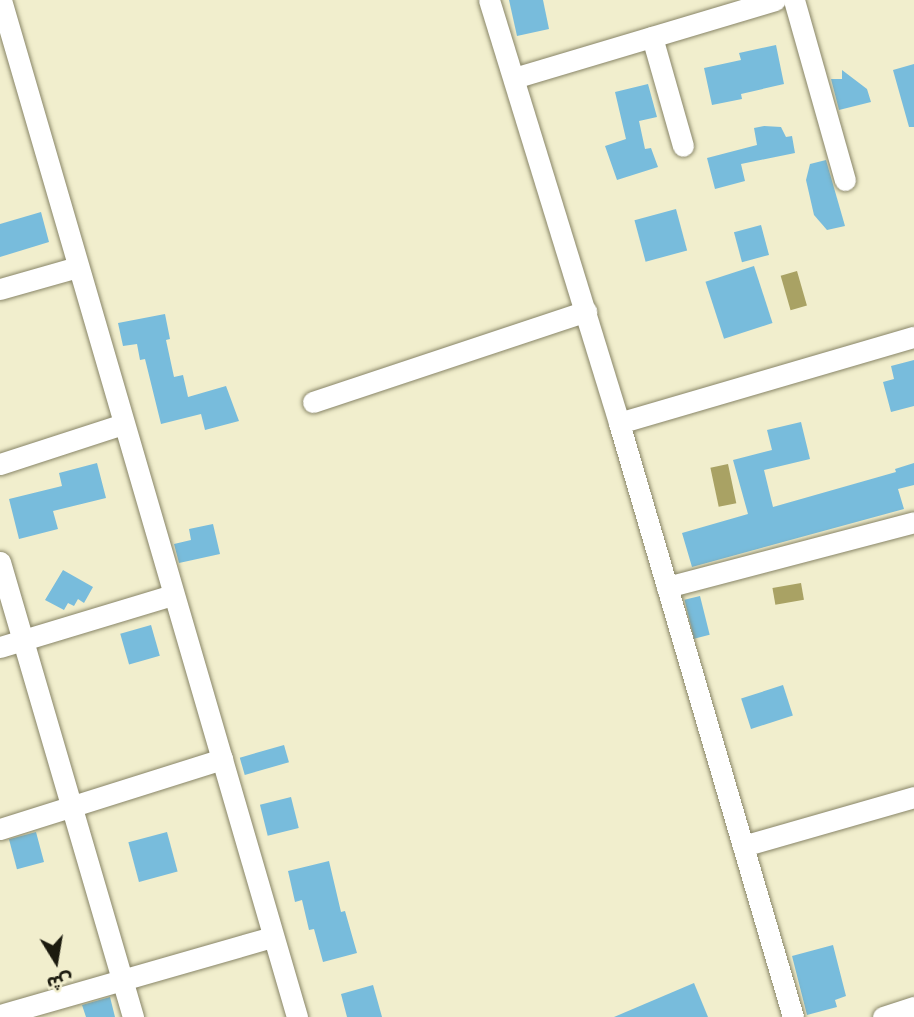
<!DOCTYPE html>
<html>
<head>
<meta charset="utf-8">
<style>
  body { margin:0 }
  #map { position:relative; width:914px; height:1017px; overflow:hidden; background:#f1eecd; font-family:"DM Sans","Noto Sans Arabic",sans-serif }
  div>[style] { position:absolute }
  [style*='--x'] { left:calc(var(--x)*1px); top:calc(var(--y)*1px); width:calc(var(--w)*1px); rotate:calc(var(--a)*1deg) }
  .water>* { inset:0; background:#a9a264; transform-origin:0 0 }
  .building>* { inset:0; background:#78bcdc; transform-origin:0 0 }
  .roads { filter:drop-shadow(0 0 2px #888567) drop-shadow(0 0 2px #888567) }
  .minor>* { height:21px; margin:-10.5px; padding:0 10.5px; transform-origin:10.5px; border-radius:10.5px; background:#fff }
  span { translate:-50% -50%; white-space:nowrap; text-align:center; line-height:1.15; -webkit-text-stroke:7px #f1eecd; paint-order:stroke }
  .north { position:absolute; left:21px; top:926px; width:70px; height:70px; -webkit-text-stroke:5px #f1eecd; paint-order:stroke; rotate:169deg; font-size:19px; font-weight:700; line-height:28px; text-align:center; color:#1c1b0f }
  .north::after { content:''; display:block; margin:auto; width:24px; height:32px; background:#1c1b0f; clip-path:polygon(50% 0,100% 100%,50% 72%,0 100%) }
</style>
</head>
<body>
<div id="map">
  <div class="water">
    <i style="left:797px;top:271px;width:36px;height:17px;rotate:74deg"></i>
    <i style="left:728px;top:464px;width:40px;height:18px;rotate:78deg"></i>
    <i style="left:801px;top:583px;width:17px;height:29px;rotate:80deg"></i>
  </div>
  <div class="building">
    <i style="clip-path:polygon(509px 0,543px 0,549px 29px,517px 36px)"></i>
    <i style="clip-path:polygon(776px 45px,784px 84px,741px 94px,742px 99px,712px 105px,704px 68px,741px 60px,739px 53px)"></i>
    <i style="clip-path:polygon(914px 64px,914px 127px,909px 127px,893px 70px)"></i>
    <i style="clip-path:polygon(842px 70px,867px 89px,871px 102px,839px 110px,831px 79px,842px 79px)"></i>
    <i style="clip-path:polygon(648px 84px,657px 117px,639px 121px,645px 149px,651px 148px,658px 167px,617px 180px,605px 146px,626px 139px,615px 92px)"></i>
    <i style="clip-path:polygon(764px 126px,781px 127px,786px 137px,792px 136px,795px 153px,741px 164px,745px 181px,715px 189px,707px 158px,757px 145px,754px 128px)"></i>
    <i style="clip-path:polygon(826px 160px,845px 226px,827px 230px,814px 215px,806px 180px,810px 164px)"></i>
    <i style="left:676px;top:209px;width:43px;height:43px;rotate:75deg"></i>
    <i style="clip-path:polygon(41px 212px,49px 242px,0 257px,0 224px)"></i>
    <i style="left:761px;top:225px;width:31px;height:28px;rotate:75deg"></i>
    <i style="left:754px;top:266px;width:60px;height:51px;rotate:72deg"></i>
    <i style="clip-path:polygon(165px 314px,170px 339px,166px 340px,174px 377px,183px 375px,188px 397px,226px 386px,239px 421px,205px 430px,201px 414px,161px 424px,145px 359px,140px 360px,137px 344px,123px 346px,118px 323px)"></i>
    <i style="clip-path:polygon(914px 360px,914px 406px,891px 412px,883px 382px,894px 379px,891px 366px)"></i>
    <i style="clip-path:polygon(801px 422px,810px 459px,764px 470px,773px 507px,896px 472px,895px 469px,914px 463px,914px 485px,898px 489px,904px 509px,692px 567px,682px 533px,748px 514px,733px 460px,772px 450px,767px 430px)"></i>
    <i style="clip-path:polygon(97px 463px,106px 498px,53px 511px,58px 529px,19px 539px,9px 499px,62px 486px,59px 473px)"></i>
    <i style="clip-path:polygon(213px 524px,220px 554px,179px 563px,174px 544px,191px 540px,189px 529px)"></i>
    <i style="clip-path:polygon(63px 570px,93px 587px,84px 603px,78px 599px,74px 606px,68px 603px,64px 610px,45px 600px)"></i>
    <i style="left:700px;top:596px;width:40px;height:16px;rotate:76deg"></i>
    <i style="left:151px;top:625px;width:32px;height:32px;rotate:74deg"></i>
    <i style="left:783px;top:685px;width:32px;height:44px;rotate:72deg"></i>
    <i style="left:284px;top:745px;width:18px;height:46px;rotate:74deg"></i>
    <i style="left:291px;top:797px;width:32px;height:32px;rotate:76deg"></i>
    <i style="left:36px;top:832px;width:31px;height:28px;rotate:75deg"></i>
    <i style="left:167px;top:832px;width:41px;height:40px;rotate:75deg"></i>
    <i style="clip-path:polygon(329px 861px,341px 912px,345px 911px,357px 953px,323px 962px,314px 929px,309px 930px,302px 900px,295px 902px,288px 871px)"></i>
    <i style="clip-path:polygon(833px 945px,846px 996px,835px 1000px,837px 1007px,807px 1015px,792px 956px)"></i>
    <i style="clip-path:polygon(694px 983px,708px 1017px,614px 1017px)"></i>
    <i style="clip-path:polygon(373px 985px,382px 1017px,347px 1017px,341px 994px)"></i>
    <i style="clip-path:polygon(110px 997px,115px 1017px,86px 1017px,82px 1005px)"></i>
  </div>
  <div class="roads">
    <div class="minor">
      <i style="--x:1;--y:0;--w:1059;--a:73.77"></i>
      <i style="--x:489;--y:0;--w:443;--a:72.9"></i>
      <i style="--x:619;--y:423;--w:619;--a:73.67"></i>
      <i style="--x:794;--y:0;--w:187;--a:74.2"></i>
      <i style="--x:652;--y:37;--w:113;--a:74.1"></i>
      <i style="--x:514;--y:78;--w:272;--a:-16.6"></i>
      <i style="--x:0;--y:289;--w:81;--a:-15.8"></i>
      <i style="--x:313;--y:402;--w:288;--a:-18.4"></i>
      <i style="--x:619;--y:423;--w:307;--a:-16.3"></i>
      <i style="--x:0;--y:464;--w:129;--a:-18"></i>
      <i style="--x:0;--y:562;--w:474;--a:73.7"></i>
      <i style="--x:667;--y:587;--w:255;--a:-14.7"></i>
      <i style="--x:0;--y:647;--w:180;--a:-16.8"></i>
      <i style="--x:0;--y:829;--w:233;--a:-17.5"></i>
      <i style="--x:743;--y:846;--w:178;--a:-16"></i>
      <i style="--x:0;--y:1015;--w:283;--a:-16"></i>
      <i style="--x:883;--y:1017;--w:33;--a:-18"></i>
    </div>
  </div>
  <div class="north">ش</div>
</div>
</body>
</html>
